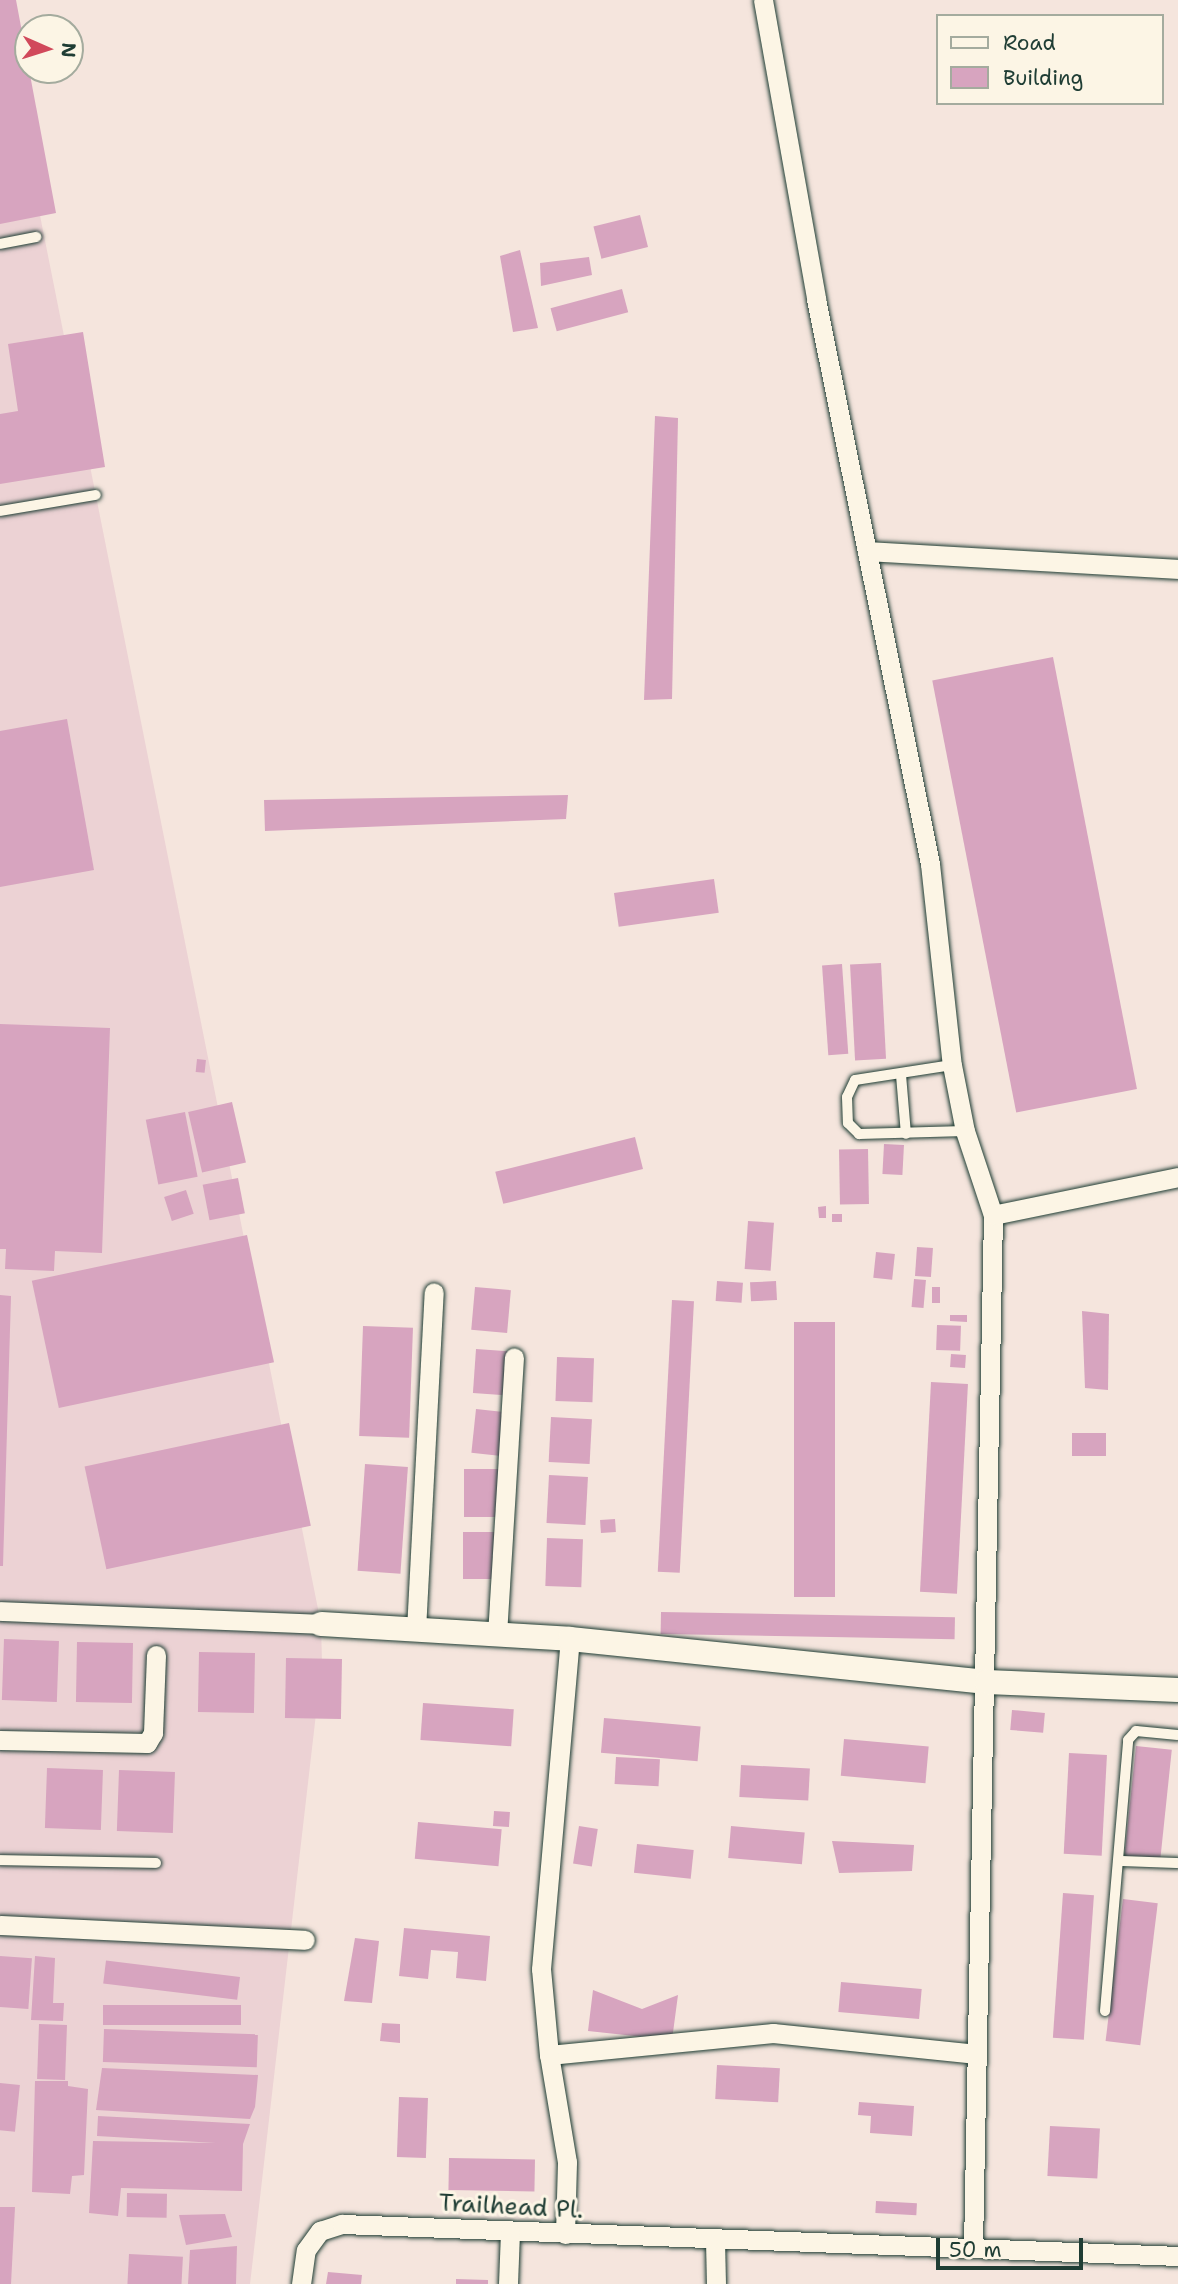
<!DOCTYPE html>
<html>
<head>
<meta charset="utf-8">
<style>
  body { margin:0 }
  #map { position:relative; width:1178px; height:2284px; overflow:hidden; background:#f5e5dd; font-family:"Shantell Sans",sans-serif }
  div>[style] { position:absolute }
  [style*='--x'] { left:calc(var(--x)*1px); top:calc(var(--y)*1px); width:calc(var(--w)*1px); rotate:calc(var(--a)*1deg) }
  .built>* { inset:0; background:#ecd2d4 }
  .building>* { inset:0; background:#d7a4bf; transform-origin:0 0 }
  .roads { filter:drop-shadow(0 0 2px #1f3d34) drop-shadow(0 0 2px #1f3d34) }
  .service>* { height:10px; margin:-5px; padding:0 5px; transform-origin:5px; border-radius:5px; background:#fcf5e5 }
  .minor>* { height:19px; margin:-9.5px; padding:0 9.5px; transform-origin:9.5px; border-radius:9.5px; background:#fcf5e5 }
  .tertiary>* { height:24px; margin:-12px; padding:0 12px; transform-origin:12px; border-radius:12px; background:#fcf5e5 }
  span { translate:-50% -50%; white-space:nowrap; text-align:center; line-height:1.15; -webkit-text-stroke:6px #fcf5e5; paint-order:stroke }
  .street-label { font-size:24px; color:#1f3d34 }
  .legend { position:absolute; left:936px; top:14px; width:228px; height:91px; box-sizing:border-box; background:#fcf5e5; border:2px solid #a4ab9e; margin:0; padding:9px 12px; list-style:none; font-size:21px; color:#1f3d34 }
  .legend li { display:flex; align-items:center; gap:14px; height:35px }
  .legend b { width:35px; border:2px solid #a4ab9e }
  .north { position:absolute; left:14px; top:14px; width:70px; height:70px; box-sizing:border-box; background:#fcf5e5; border:2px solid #a4ab9e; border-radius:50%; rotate:93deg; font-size:19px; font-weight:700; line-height:28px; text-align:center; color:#1f3d34 }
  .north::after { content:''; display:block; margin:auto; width:24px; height:32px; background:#d1495b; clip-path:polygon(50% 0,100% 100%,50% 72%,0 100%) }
  .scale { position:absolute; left:936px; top:2238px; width:147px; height:32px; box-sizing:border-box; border:4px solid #1f3d34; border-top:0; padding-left:9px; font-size:21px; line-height:24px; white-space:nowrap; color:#1f3d34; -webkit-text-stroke:5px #fcf5e5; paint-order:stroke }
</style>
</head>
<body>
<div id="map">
  <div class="built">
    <i style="clip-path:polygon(0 15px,321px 1624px,322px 1662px,250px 2284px,0 2284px)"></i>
  </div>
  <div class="building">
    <i style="clip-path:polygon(0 0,16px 0,56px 213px,0 224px)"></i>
    <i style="left:640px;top:215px;width:33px;height:48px;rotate:76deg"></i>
    <i style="clip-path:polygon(520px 250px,538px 328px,513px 332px,500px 256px)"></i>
    <i style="clip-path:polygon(589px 257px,592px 275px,541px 286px,540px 263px)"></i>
    <i style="left:622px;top:289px;width:24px;height:74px;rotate:75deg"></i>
    <i style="clip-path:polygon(83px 332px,105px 467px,0 484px,0 414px,18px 411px,8px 344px)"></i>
    <i style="clip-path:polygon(655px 416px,678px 418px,672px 699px,644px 700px)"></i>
    <i style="left:1053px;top:657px;width:440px;height:123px;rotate:79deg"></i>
    <i style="clip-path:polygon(67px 719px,94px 870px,0 887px,0 731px)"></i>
    <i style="clip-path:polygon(568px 795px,566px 819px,265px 831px,264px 800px)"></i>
    <i style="left:714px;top:879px;width:34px;height:101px;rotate:82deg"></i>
    <i style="left:881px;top:963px;width:96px;height:31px;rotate:87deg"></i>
    <i style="left:842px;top:964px;width:90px;height:20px;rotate:86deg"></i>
    <i style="clip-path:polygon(0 1024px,110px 1028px,102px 1253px,55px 1251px,54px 1271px,5px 1269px,6px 1249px,0 1249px)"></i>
    <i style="left:197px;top:1059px;width:9px;height:13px;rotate:6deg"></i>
    <i style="left:232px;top:1102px;width:62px;height:45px;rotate:77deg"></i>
    <i style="left:185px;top:1112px;width:66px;height:40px;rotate:79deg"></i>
    <i style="left:635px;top:1137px;width:33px;height:144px;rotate:76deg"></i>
    <i style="left:884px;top:1144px;width:20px;height:30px;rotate:3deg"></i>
    <i style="left:868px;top:1149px;width:55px;height:29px;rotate:89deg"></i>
    <i style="left:238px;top:1178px;width:36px;height:36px;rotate:79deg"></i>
    <i style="left:186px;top:1190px;width:25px;height:23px;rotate:72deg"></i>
    <i style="clip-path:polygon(826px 1206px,826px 1218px,819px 1218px,818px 1207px)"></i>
    <i style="left:832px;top:1214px;width:10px;height:8px"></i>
    <i style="left:748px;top:1221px;width:26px;height:48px;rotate:4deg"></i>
    <i style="left:247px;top:1235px;width:130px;height:220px;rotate:78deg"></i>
    <i style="left:917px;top:1247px;width:16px;height:29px;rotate:4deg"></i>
    <i style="left:876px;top:1252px;width:19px;height:26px;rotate:6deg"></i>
    <i style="left:914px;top:1279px;width:12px;height:28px;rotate:5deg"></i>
    <i style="left:717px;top:1281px;width:26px;height:20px;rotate:4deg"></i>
    <i style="left:776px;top:1281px;width:19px;height:26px;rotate:87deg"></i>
    <i style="left:475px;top:1287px;width:36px;height:43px;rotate:5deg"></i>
    <i style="left:932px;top:1287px;width:8px;height:16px"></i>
    <i style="clip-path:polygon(0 1295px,11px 1296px,3px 1566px,0 1566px)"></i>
    <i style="left:672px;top:1300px;width:22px;height:272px;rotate:3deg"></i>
    <i style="clip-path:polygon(1082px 1311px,1109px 1314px,1108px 1390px,1085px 1388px)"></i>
    <i style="clip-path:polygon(950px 1315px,967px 1315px,967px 1322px,950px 1321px)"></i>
    <i style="left:794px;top:1322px;width:41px;height:275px"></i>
    <i style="left:937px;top:1325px;width:24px;height:25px;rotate:2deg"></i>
    <i style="left:363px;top:1326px;width:50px;height:110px;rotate:2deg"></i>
    <i style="left:476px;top:1349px;width:32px;height:44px;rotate:4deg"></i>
    <i style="left:951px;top:1354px;width:15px;height:13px;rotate:4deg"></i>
    <i style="left:557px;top:1357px;width:37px;height:44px;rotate:2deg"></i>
    <i style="left:931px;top:1382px;width:37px;height:210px;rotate:3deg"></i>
    <i style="left:476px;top:1409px;width:30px;height:44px;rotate:6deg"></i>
    <i style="left:551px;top:1417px;width:41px;height:45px;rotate:3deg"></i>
    <i style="left:289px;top:1423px;width:105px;height:209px;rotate:78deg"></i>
    <i style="left:1106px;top:1433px;width:23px;height:34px;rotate:90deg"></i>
    <i style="left:365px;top:1464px;width:43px;height:107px;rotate:4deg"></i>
    <i style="left:464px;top:1469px;width:36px;height:48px"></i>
    <i style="left:549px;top:1475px;width:39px;height:48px;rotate:3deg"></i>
    <i style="left:615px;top:1519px;width:13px;height:15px;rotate:86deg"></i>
    <i style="left:463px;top:1532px;width:34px;height:47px"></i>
    <i style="left:547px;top:1538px;width:36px;height:48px;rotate:2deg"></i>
    <i style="left:661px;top:1612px;width:294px;height:22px;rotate:1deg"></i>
    <i style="left:4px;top:1639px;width:55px;height:61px;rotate:2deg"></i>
    <i style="left:77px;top:1642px;width:56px;height:60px;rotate:1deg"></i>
    <i style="left:199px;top:1652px;width:56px;height:60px;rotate:1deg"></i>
    <i style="left:286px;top:1658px;width:56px;height:60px;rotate:1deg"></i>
    <i style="left:423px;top:1703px;width:91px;height:37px;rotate:4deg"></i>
    <i style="left:1012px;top:1710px;width:33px;height:20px;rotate:5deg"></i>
    <i style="left:604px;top:1718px;width:97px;height:35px;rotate:5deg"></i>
    <i style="left:844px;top:1739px;width:85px;height:37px;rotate:5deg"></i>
    <i style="left:1136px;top:1746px;width:36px;height:112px;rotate:6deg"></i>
    <i style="left:1069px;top:1753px;width:38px;height:101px;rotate:3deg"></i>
    <i style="left:616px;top:1757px;width:44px;height:27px;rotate:3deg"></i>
    <i style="left:741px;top:1765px;width:69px;height:32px;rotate:3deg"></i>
    <i style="left:47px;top:1768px;width:56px;height:60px;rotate:2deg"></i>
    <i style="left:119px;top:1770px;width:56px;height:61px;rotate:2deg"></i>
    <i style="left:494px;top:1811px;width:16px;height:15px;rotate:4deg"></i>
    <i style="left:418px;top:1822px;width:84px;height:37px;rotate:5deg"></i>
    <i style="left:579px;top:1826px;width:19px;height:38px;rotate:9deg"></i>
    <i style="left:731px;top:1826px;width:74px;height:32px;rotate:5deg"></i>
    <i style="clip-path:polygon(832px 1841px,914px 1845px,912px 1871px,839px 1873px)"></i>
    <i style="left:637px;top:1844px;width:57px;height:29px;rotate:6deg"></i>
    <i style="left:1063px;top:1893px;width:31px;height:145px;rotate:4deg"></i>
    <i style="left:1123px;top:1899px;width:35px;height:143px;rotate:7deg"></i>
    <i style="clip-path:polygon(404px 1928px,490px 1936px,486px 1981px,456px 1978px,458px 1952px,431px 1950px,428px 1979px,399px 1976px)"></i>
    <i style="clip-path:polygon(355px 1938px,379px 1941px,372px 2003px,344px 2001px)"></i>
    <i style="left:0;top:1956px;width:32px;height:51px;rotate:4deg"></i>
    <i style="clip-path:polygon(35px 1956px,55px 1958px,53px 2003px,64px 2003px,63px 2021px,31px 2020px)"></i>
    <i style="left:240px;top:1977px;width:23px;height:135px;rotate:97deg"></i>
    <i style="left:841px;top:1982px;width:81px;height:30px;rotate:5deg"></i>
    <i style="clip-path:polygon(593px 1990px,642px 2009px,678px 1995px,672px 2040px,588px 2031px)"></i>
    <i style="left:103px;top:2005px;width:138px;height:20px"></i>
    <i style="clip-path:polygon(382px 2023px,400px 2024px,400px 2043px,380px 2041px)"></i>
    <i style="left:39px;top:2024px;width:28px;height:55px;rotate:2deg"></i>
    <i style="left:104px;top:2029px;width:154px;height:33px;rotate:2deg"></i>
    <i style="left:717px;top:2065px;width:63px;height:34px;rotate:3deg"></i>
    <i style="clip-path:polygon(102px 2068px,258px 2075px,255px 2107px,250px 2119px,96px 2110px)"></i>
    <i style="clip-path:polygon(35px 2081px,68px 2081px,68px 2086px,88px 2089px,84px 2175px,72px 2176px,70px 2194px,32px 2192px)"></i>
    <i style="left:0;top:2083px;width:20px;height:47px;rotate:6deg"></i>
    <i style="left:399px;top:2097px;width:29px;height:60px;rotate:2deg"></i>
    <i style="clip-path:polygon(859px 2102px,914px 2106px,912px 2136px,870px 2133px,871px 2116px,858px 2115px)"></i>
    <i style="clip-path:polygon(98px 2116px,250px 2124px,243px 2144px,242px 2191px,121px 2188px,118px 2216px,89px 2213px,93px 2141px,216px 2143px,97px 2136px)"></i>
    <i style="left:1050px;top:2126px;width:50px;height:50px;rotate:3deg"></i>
    <i style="left:449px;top:2158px;width:86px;height:32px;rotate:1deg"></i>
    <i style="left:127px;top:2193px;width:40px;height:24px;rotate:1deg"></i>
    <i style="left:876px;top:2201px;width:41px;height:12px;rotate:3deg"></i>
    <i style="clip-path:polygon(0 2207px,15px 2207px,11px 2284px,0 2284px)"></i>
    <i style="clip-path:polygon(225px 2214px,232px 2237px,186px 2245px,179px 2215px)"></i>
    <i style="clip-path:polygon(237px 2246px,236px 2284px,188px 2284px,190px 2250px)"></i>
    <i style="left:129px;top:2254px;width:54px;height:30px;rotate:3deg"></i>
    <i style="clip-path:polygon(328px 2272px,362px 2275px,361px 2284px,326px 2284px)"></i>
    <i style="clip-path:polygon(456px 2279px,488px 2280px,488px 2284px,456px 2284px)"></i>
  </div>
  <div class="roads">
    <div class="service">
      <i style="--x:0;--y:244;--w:37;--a:-11"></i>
      <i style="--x:0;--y:511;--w:97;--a:-9.5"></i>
      <i style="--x:952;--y:1065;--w:98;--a:171.2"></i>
      <i style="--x:855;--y:1080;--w:19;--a:115"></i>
      <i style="--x:847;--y:1097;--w:26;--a:88"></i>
      <i style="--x:848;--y:1123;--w:16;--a:45"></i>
      <i style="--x:859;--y:1134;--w:106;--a:-1.6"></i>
      <i style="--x:901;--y:1075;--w:59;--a:85.2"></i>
      <i style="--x:0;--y:1860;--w:156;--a:1.1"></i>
      <i style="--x:1120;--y:1861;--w:58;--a:2"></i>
      <i style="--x:1105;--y:2011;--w:272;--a:-85.1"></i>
      <i style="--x:1128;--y:1740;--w:12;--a:-48"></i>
      <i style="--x:1136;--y:1731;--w:42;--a:5.4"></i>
    </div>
    <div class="minor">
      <i style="--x:763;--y:0;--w:304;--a:79.9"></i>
      <i style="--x:816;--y:299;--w:576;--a:78.59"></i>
      <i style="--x:930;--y:864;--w:202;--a:83.8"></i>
      <i style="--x:952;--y:1065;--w:67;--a:78.9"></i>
      <i style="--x:965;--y:1131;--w:89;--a:71.6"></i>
      <i style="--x:993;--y:1215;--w:1033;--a:91.11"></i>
      <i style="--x:867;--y:551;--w:312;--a:3.3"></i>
      <i style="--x:993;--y:1215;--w:189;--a:-11.6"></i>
      <i style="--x:0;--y:1611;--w:321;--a:2.3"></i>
      <i style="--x:416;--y:1630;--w:338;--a:-87"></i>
      <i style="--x:497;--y:1635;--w:278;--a:-86.5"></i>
      <i style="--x:0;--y:1740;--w:147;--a:1.2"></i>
      <i style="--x:147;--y:1743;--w:12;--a:-59"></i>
      <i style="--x:153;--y:1733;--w:78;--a:-87.8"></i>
      <i style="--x:0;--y:1925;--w:305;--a:2.8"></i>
      <i style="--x:549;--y:2055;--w:225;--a:-5.6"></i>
      <i style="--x:773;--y:2033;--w:205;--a:5.9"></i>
      <i style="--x:565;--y:2234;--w:72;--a:-88.4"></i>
      <i style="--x:567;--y:2162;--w:109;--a:-99.5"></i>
      <i style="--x:549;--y:2055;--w:86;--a:-95.3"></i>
      <i style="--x:541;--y:1969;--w:331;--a:-85"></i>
      <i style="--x:715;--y:2240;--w:44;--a:88.7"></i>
      <i style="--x:301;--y:2284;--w:34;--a:-82"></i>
      <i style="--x:306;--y:2250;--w:24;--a:-54"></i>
      <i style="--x:320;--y:2231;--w:23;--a:-18"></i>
      <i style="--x:342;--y:2224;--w:837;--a:2.19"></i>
      <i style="--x:508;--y:2284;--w:52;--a:-87.8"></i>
    </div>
    <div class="tertiary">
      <i style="--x:321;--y:1624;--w:249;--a:3.4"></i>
      <i style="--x:570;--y:1639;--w:419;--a:5.9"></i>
      <i style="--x:987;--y:1682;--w:191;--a:2.4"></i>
    </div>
  </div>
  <div class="street-label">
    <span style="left:511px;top:2207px;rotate:3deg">Trailhead Pl.</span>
  </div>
  <ul class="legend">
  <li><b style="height:9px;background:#fcf5e5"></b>Road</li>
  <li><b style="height:19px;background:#d7a4bf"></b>Building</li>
  </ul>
  <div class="north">N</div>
  <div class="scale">50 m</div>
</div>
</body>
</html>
